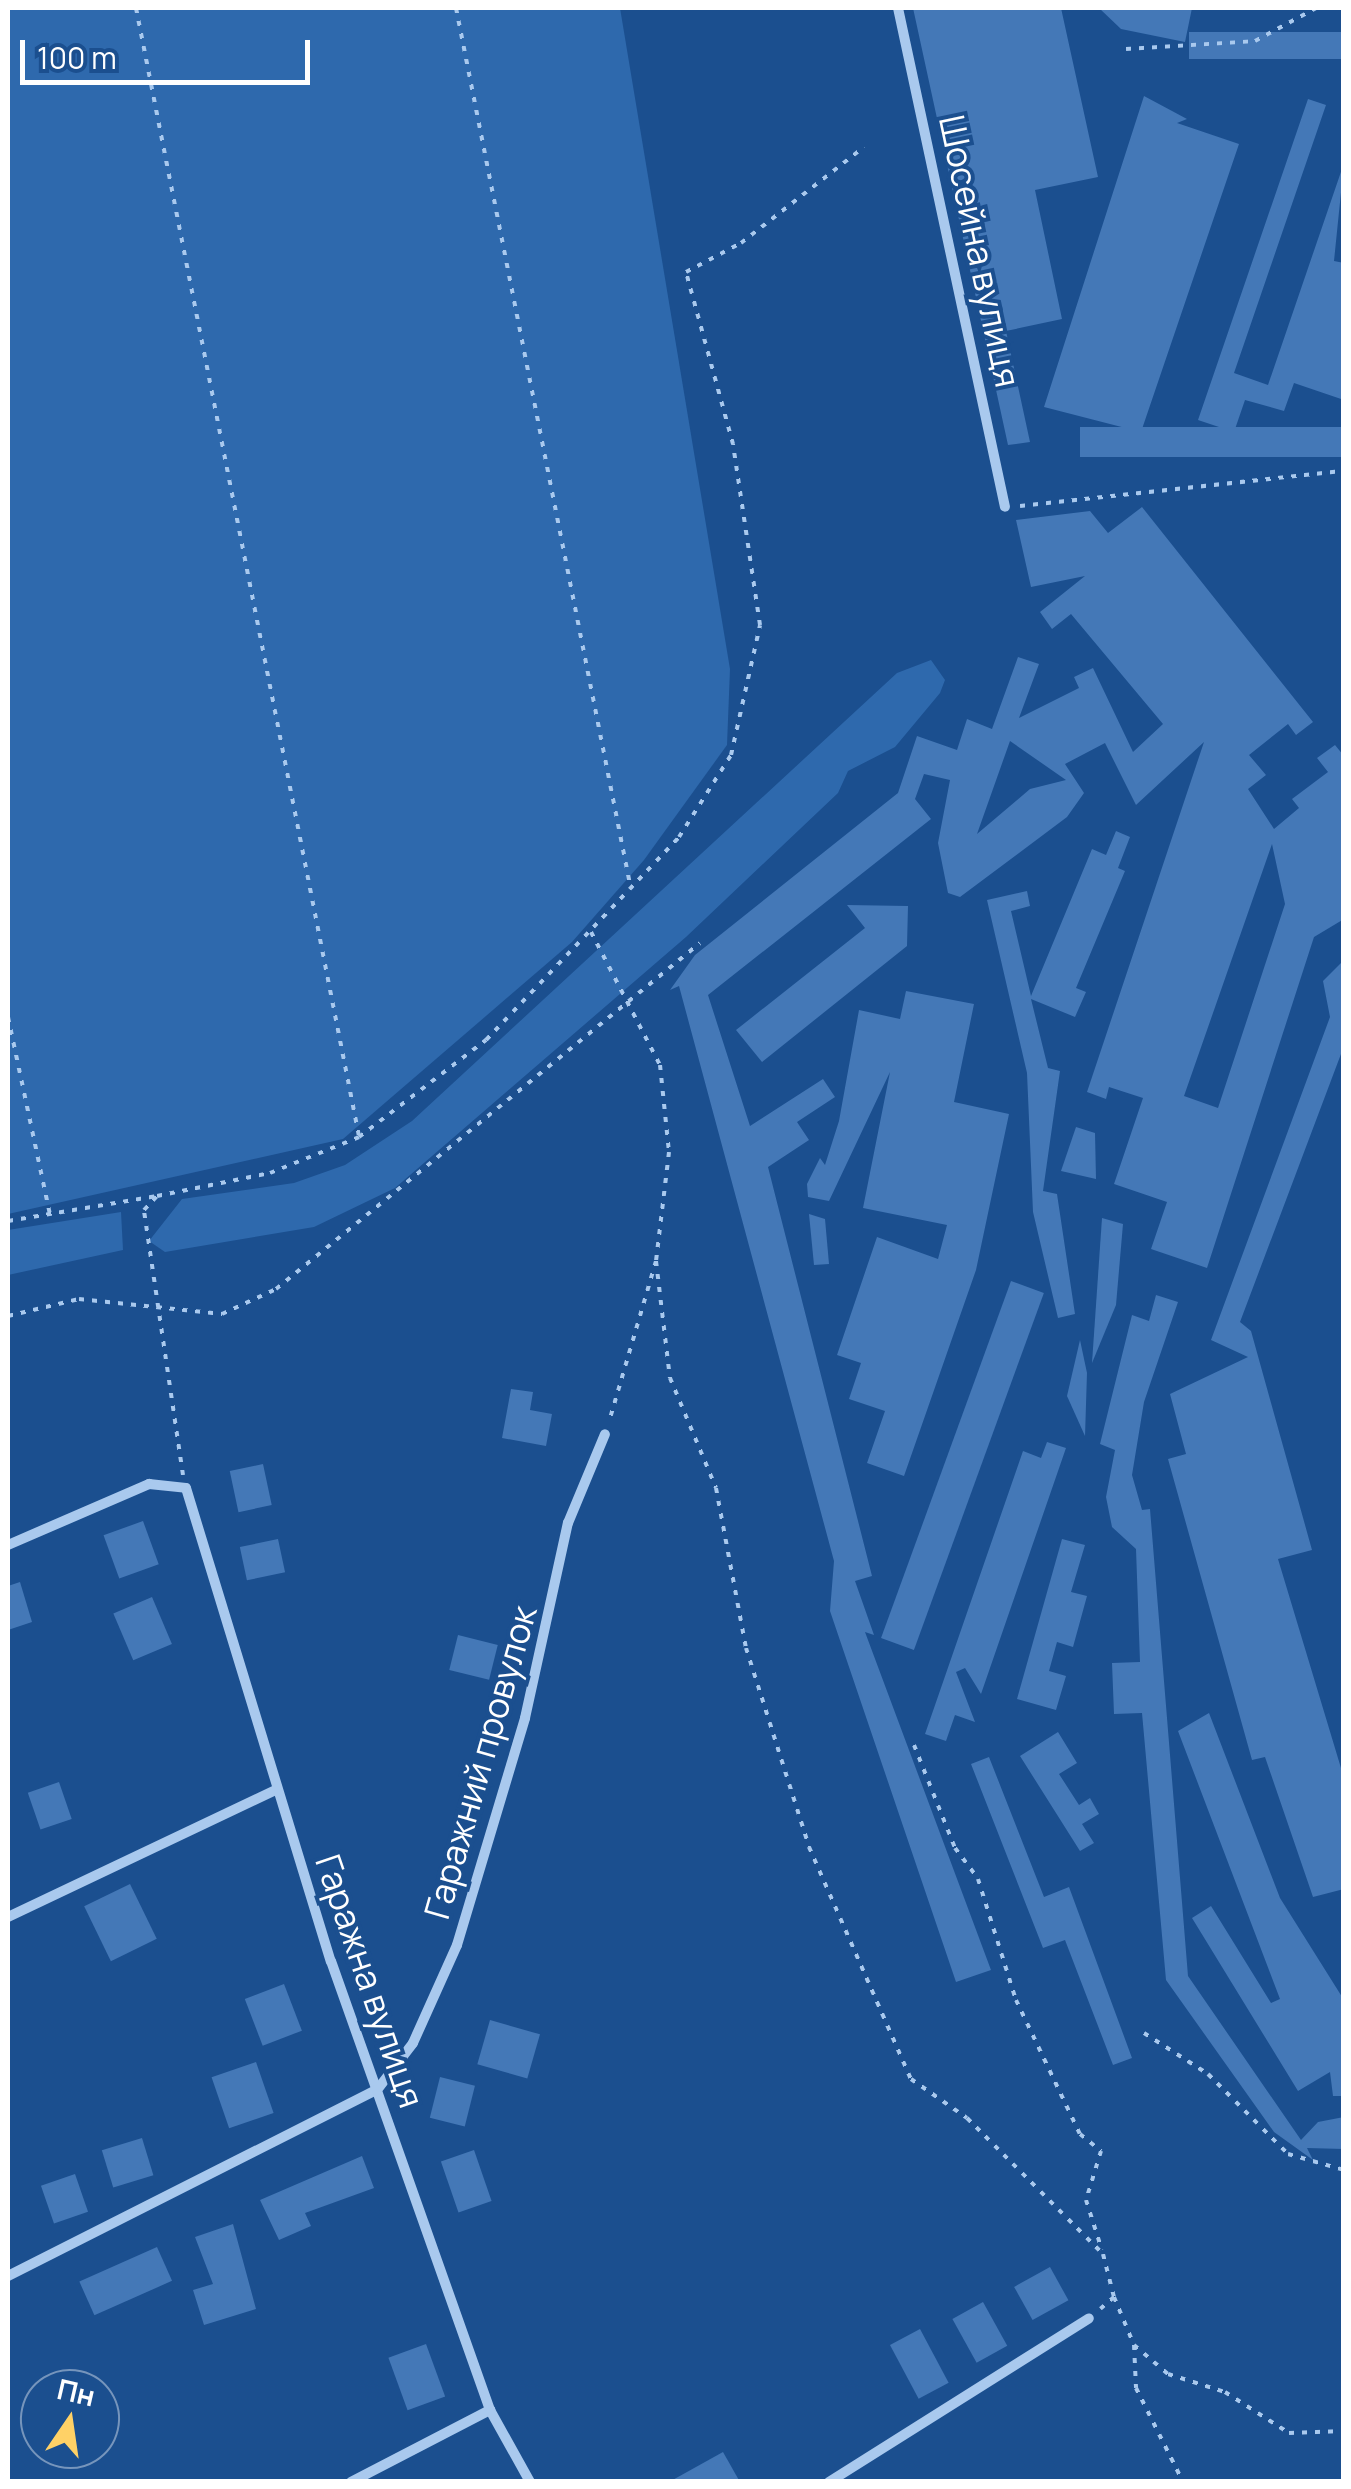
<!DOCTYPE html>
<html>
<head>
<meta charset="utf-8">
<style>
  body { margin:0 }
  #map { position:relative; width:1351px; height:2489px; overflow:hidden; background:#1b4f8f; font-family:Manrope,sans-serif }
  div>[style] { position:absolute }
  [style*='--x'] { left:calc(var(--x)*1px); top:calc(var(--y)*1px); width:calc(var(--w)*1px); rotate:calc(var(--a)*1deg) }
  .green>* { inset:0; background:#2e69ad }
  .building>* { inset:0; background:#4478b7; transform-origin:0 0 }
  .path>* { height:4px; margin-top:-2px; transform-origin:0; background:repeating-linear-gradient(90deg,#a9c9ee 0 5px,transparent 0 13px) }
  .street>* { height:10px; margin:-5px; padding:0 5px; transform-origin:5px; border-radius:5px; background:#a9c9ee }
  span { translate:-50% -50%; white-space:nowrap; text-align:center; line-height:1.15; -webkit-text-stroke:8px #1b4f8f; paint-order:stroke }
  .street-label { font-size:35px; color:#fff }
  .frame { position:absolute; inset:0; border:10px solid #fff; pointer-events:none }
  .north { position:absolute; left:20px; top:2369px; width:100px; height:100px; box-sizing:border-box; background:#1b4f8f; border:2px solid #7695bc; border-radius:50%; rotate:13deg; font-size:28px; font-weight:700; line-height:40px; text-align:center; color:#fff }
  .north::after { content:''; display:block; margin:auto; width:35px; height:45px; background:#ffd166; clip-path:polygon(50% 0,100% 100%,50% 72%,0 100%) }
  .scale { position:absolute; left:20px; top:40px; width:290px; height:45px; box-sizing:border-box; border:5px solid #fff; border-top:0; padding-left:12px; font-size:30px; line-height:35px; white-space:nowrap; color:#fff; -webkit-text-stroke:8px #1b4f8f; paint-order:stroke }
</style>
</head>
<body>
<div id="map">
  <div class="green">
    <i style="clip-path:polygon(8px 8px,620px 8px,730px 669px,727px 745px,644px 860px,572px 942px,343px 1139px,8px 1214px)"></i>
    <i style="clip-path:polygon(931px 660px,945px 680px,940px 693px,895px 747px,848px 771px,838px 793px,686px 937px,395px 1188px,314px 1227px,165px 1252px,149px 1241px,182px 1199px,294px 1183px,345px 1165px,412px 1121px,897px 673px)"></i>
    <i style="clip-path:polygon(121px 1212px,123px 1250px,8px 1275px,8px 1230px)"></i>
  </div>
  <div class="building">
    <i style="clip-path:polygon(913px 8px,1061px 8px,1098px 177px,1035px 190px,1062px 319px,1006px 331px,1030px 442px,1008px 445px)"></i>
    <i style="clip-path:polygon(1099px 8px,1192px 8px,1185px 42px,1121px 29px)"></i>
    <i style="left:1344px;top:32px;width:27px;height:155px;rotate:90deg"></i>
    <i style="clip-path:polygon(1144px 96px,1187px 119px,1177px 123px,1239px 144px,1141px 432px,1044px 407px)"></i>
    <i style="clip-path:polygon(1308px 99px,1326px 105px,1234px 373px,1268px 385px,1344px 163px,1334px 261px,1344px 263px,1344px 400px,1294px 383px,1284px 411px,1245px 400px,1234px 432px,1198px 420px)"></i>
    <i style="left:1344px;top:427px;width:30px;height:264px;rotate:90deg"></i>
    <i style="clip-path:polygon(evenodd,1142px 507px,1313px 722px,1296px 735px,1288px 724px,1249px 755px,1266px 775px,1248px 789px,1274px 829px,1299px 808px,1292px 799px,1328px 772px,1317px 758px,1335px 745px,1344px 756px,1344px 919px,1314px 937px,1207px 1268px,1151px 1249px,1167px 1202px,1114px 1184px,1143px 1098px,1109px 1087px,1106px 1099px,1087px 1092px,1204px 742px,1136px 805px,1105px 743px,1065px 764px,1084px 793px,1067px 817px,960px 897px,948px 893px,938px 843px,950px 780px,924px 774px,915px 799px,931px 819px,708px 995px,750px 1126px,823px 1079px,835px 1097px,797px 1122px,809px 1140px,768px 1167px,872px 1576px,855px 1581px,874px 1635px,865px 1632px,991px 1970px,956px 1982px,830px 1611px,834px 1561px,679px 986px,670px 990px,695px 955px,898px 793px,917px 736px,957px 750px,967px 719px,992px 729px,1018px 657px,1039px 664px,1019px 718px,1079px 688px,1074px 677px,1093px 668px,1133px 752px,1163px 724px,1071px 614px,1052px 629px,1040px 612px,1085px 576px,1031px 587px,1016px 520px,1090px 511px,1108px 533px,1142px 507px,1010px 741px,1066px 780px,1030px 789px,977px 834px,1010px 741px,1142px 507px,1272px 844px,1285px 904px,1218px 1108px,1184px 1096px,1272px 844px)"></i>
    <i style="clip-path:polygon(1116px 831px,1130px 837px,1118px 868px,1125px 871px,1076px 988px,1086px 992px,1075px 1017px,1031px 999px,1048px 1068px,1060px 1071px,1043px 1191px,1057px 1194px,1075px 1314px,1058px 1318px,1033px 1212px,1027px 1073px,987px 900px,1027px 891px,1030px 906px,1011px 911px,1031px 996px,1092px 849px,1106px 855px)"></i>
    <i style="clip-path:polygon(847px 905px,908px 906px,907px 946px,762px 1062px,736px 1030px,865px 928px)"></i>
    <i style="clip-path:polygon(1344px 960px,1344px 1046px,1240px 1322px,1251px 1331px,1312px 1550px,1278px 1559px,1344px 1778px,1344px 1889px,1313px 1897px,1265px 1757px,1252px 1760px,1168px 1459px,1186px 1454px,1170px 1394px,1248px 1357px,1211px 1340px,1330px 1017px,1323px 981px)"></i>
    <i style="clip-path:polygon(906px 991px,974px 1004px,954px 1102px,1009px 1114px,976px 1270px,904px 1476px,867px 1463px,885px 1411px,849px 1399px,861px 1363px,837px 1355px,877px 1237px,938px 1259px,947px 1225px,863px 1208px,890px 1072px,829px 1201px,808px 1197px,807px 1184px,820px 1158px,825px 1165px,839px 1121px,859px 1010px,900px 1019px)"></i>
    <i style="clip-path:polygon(1076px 1127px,1095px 1133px,1096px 1179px,1061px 1171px)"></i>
    <i style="clip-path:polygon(809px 1214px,825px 1219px,829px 1264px,814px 1265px)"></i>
    <i style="clip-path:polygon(1102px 1218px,1123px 1224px,1116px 1305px,1092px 1363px)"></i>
    <i style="left:1011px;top:1281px;width:35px;height:380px;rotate:20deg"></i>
    <i style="clip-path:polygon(1156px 1295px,1178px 1302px,1144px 1402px,1132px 1475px,1142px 1510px,1150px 1509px,1188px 1976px,1301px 2140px,1318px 2122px,1344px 2117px,1344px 2149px,1307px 2148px,1313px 2160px,1274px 2132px,1166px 1980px,1142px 1713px,1114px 1714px,1112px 1663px,1140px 1662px,1136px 1549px,1112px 1527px,1106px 1497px,1115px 1450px,1100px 1444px,1132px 1315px,1149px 1321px)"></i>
    <i style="clip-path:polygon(1080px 1340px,1087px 1373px,1085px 1436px,1067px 1396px)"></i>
    <i style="clip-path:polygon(511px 1389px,533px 1392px,530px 1410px,552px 1414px,546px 1446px,502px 1438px)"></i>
    <i style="clip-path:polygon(1047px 1442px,1066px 1448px,981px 1694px,965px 1668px,956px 1672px,975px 1722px,955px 1715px,946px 1741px,925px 1734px,1023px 1451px,1041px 1458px)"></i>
    <i style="left:263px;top:1464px;width:42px;height:34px;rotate:78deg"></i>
    <i style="left:143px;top:1521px;width:46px;height:42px;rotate:70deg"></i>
    <i style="left:278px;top:1539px;width:34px;height:39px;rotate:78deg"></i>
    <i style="clip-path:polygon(1062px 1539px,1085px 1545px,1071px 1592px,1087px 1596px,1073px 1647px,1057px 1642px,1049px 1671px,1066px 1676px,1056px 1710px,1017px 1699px)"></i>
    <i style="clip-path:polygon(20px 1582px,32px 1622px,8px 1630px,8px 1586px)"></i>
    <i style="left:152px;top:1597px;width:51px;height:42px;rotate:67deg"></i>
    <i style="left:458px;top:1635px;width:41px;height:36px;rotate:14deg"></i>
    <i style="clip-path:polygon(1209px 1713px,1280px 1898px,1344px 2000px,1344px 2096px,1333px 2096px,1330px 2072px,1298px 2091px,1192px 1918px,1211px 1906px,1271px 2003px,1280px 1999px,1178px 1731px)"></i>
    <i style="clip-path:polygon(1058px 1732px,1077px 1763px,1059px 1774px,1079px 1805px,1090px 1798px,1099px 1814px,1082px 1824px,1094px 1843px,1080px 1851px,1020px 1756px)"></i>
    <i style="clip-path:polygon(989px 1757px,1044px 1897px,1069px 1887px,1132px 2058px,1113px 2065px,1065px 1940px,1043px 1948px,971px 1764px)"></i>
    <i style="left:59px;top:1782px;width:39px;height:33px;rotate:71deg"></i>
    <i style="left:130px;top:1884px;width:61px;height:51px;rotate:64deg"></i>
    <i style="left:284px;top:1984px;width:50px;height:42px;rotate:69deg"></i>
    <i style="left:490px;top:2020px;width:52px;height:46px;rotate:16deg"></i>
    <i style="left:256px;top:2062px;width:54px;height:47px;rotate:71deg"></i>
    <i style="left:440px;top:2077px;width:36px;height:42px;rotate:14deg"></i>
    <i style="left:142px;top:2138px;width:39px;height:42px;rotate:73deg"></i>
    <i style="left:474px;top:2150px;width:54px;height:35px;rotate:71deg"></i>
    <i style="clip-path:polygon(362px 2156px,374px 2188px,305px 2213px,311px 2226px,279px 2240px,260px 2200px)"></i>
    <i style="left:75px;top:2174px;width:40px;height:36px;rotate:71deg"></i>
    <i style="clip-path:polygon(233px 2224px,256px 2309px,204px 2325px,193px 2290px,213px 2284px,195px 2237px)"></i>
    <i style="left:157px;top:2247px;width:37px;height:85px;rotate:66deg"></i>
    <i style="left:1050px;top:2267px;width:38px;height:41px;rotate:61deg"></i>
    <i style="left:983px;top:2302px;width:50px;height:35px;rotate:61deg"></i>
    <i style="left:920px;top:2329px;width:61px;height:34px;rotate:62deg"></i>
    <i style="left:426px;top:2344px;width:56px;height:40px;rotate:70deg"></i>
    <i style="clip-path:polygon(723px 2452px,740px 2482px,669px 2482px)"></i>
  </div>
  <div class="path">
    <i style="--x:136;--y:8;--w:1150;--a:78.82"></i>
    <i style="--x:456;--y:8;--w:898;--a:78.77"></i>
    <i style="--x:1126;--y:49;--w:129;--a:-3.5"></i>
    <i style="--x:1255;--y:41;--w:69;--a:-28.4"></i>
    <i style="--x:1020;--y:506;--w:326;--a:-6.2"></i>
    <i style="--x:591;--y:932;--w:150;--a:62.6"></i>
    <i style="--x:660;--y:1065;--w:87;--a:84.1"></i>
    <i style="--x:669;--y:1152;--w:110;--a:96.8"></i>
    <i style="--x:656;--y:1261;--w:168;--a:106.3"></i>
    <i style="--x:8;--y:1017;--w:201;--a:78"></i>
    <i style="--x:8;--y:1221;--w:151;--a:-9.5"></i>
    <i style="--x:656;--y:1261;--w:118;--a:83.2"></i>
    <i style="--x:670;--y:1378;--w:119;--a:67.3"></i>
    <i style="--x:716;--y:1488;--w:163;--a:79.4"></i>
    <i style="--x:746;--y:1648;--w:209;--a:72.4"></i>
    <i style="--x:809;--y:1847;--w:253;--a:66.3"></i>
    <i style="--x:911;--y:2079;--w:68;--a:34.9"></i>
    <i style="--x:967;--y:2118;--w:192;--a:45"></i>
    <i style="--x:1103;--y:2254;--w:44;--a:75.7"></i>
    <i style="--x:1114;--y:2297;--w:18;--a:139"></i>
    <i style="--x:8;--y:1316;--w:73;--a:-13.5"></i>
    <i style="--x:79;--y:1299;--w:144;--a:6"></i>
    <i style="--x:222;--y:1314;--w:60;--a:-24.8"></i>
    <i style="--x:276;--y:1289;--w:547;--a:-39.22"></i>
    <i style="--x:183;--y:1475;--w:268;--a:-98.4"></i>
    <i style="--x:144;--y:1210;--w:19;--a:-47"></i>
    <i style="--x:157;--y:1196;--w:115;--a:-11.5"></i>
    <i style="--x:270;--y:1173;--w:96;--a:-22"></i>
    <i style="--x:359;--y:1137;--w:160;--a:-37.4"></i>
    <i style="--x:486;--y:1040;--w:280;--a:-46.4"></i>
    <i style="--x:679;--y:837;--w:97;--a:-57.6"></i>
    <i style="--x:731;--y:755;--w:133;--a:-77.4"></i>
    <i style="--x:760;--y:625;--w:183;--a:-98.5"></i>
    <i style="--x:733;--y:444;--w:178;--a:-105.3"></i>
    <i style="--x:686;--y:272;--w:62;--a:-27.8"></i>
    <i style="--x:741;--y:243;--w:156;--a:-38"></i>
    <i style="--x:914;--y:1745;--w:111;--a:68.3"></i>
    <i style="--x:955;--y:1848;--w:39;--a:53"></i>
    <i style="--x:978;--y:1879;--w:127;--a:72.6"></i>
    <i style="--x:1016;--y:2000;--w:148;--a:64.5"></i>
    <i style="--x:1080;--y:2134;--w:27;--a:39"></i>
    <i style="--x:1101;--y:2151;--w:51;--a:107"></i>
    <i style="--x:1086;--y:2200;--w:52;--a:72.3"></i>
    <i style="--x:1144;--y:2033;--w:76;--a:32.6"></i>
    <i style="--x:1208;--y:2074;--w:113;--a:45"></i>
    <i style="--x:1288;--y:2154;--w:58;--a:15.9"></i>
    <i style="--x:1114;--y:2297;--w:52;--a:67.4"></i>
    <i style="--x:1134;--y:2345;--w:43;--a:87.3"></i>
    <i style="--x:1136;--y:2388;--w:105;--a:63.4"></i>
    <i style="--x:1134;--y:2345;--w:45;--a:40.5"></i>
    <i style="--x:1168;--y:2374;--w:60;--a:17.5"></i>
    <i style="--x:1225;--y:2392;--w:76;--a:32.6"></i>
    <i style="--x:1289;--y:2433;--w:55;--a:-2.1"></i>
  </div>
  <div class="street">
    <i style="--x:898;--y:8;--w:510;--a:77.9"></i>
    <i style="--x:8;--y:1545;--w:154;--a:-23.4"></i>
    <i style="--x:149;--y:1484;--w:37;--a:6"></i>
    <i style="--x:186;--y:1488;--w:495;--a:73"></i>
    <i style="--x:331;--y:1961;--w:476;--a:70.5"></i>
    <i style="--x:490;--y:2410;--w:82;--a:60.9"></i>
    <i style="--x:8;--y:1917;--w:298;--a:-25.4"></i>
    <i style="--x:8;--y:2276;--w:413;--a:-26.8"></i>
    <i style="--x:377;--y:2090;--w:59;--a:-52.5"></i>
    <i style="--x:413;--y:2043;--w:107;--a:-65.8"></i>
    <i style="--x:457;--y:1945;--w:237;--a:-73.3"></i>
    <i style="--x:525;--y:1718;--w:200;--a:-77.6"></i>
    <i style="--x:568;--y:1523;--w:96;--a:-67.4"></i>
    <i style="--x:351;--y:2482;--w:157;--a:-27.4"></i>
    <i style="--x:829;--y:2482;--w:307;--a:-32.2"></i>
  </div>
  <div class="street-label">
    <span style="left:980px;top:251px;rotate:78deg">Шосейна вулиця</span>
    <span style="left:480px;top:1762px;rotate:-74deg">Гаражний провулок</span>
    <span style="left:370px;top:1981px;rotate:71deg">Гаражна вулиця</span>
  </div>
  <div class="frame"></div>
  <div class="north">Пн</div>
  <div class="scale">100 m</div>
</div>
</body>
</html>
